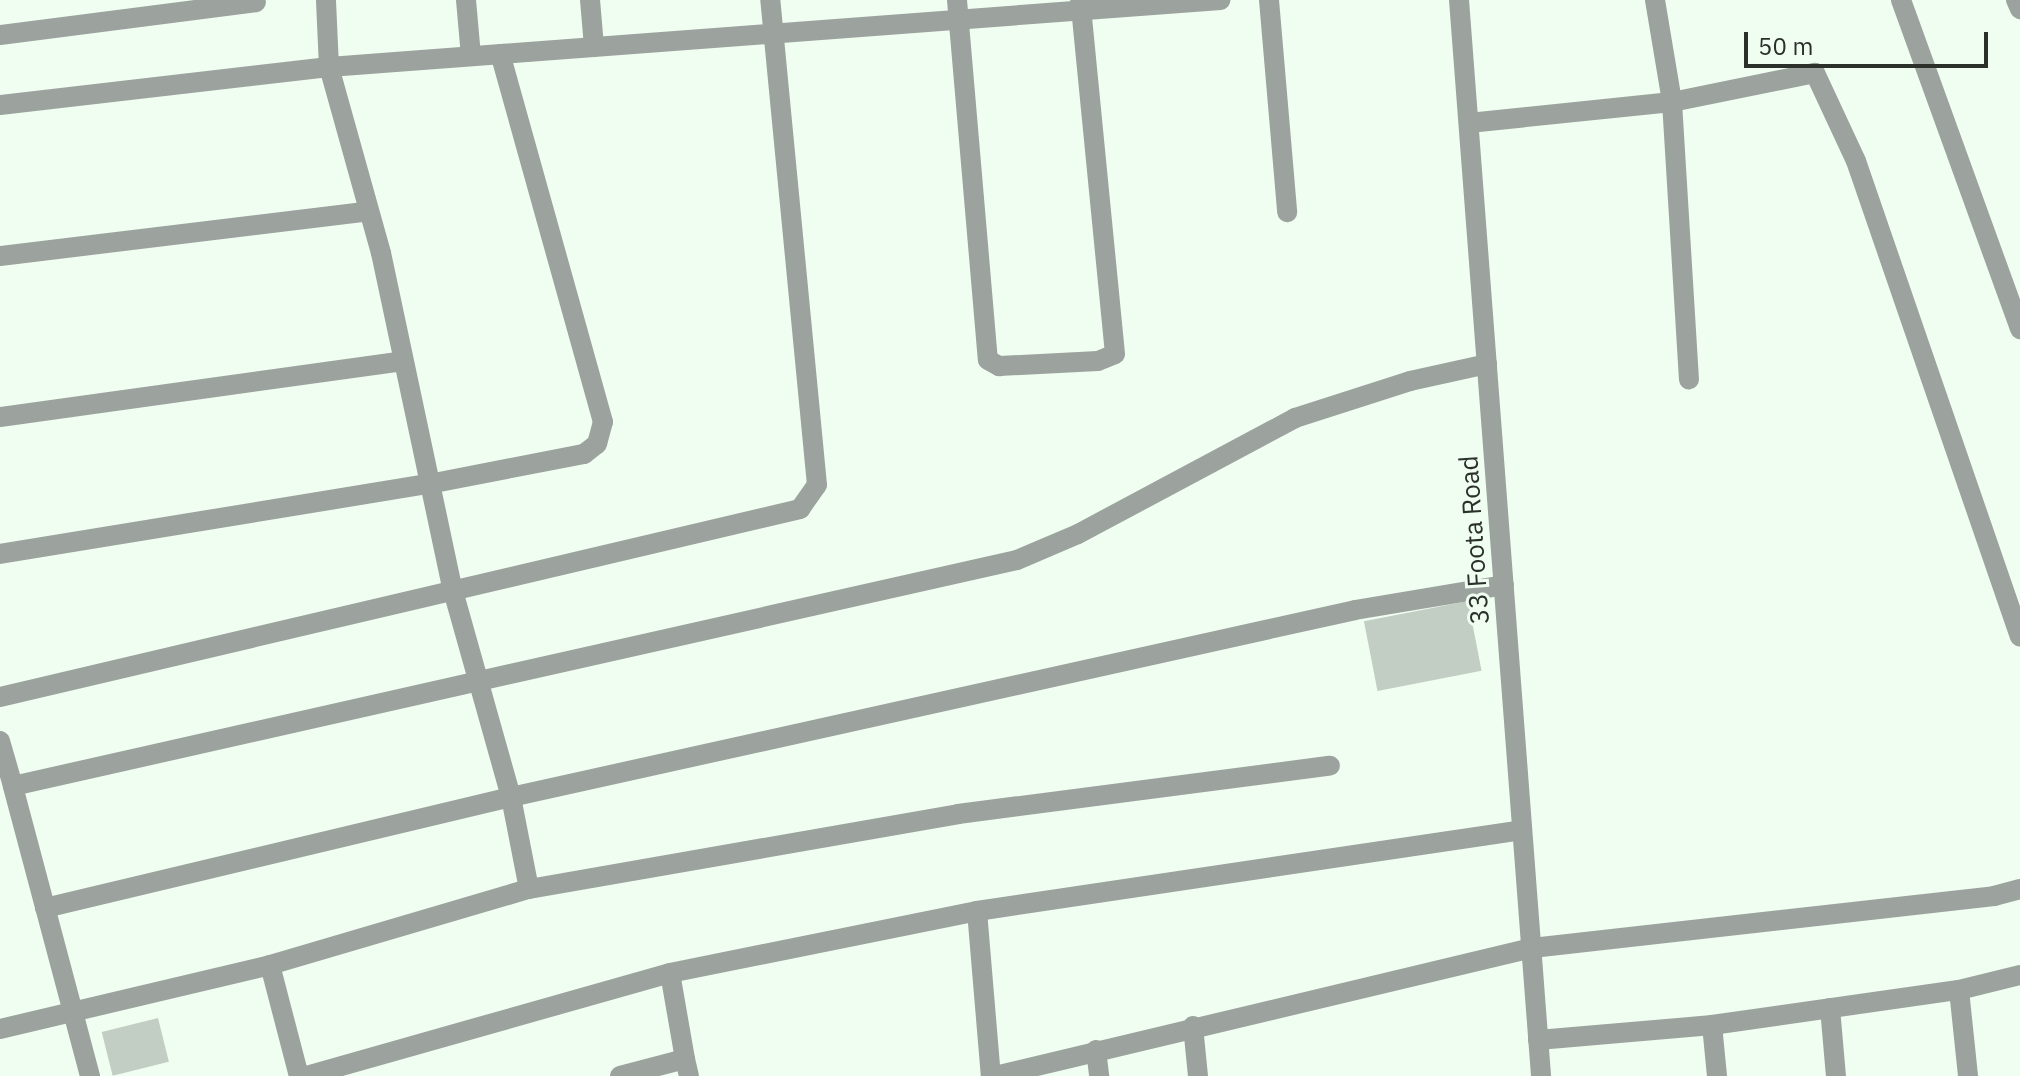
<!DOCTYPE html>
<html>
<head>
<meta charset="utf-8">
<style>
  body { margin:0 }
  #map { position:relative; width:2020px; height:1076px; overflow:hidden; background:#f0fdf1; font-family:"IBM Plex Sans",sans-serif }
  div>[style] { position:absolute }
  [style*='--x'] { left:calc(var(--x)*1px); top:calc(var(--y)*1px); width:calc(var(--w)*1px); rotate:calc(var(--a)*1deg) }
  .building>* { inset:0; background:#c2cec3; transform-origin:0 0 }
  .street>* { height:20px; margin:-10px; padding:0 10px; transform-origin:10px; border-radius:10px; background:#9ca29d }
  span { translate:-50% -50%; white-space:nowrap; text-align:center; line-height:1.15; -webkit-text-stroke:6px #f0fdf1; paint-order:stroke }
  .street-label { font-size:26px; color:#2b302b }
  .scale { position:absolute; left:1744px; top:32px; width:244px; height:36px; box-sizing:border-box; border:4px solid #2b302b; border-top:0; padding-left:10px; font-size:24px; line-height:28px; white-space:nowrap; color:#2b302b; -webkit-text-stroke:6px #f0fdf1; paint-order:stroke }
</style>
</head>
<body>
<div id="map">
  <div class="building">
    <i style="left:1468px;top:601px;width:71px;height:106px;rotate:79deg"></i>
    <i style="left:158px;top:1018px;width:45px;height:58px;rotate:76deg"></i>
  </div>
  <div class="street">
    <i style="--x:466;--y:0;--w:56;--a:84.9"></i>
    <i style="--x:590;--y:0;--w:47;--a:85.1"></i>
    <i style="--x:957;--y:0;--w:361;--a:85.1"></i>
    <i style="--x:988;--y:360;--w:13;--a:29"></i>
    <i style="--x:999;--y:366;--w:99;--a:-2.9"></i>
    <i style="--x:1098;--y:361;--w:18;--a:-22"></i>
    <i style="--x:1115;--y:354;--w:356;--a:-95.6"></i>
    <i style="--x:1269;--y:0;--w:213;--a:85.1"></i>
    <i style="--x:1459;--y:0;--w:1079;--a:85.64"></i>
    <i style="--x:1655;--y:0;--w:103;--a:80.5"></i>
    <i style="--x:1672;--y:102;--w:278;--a:86.5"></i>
    <i style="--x:1901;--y:0;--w:350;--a:70.1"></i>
    <i style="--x:2016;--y:0;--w:10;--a:66"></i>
    <i style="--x:0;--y:35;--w:258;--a:-7.3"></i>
    <i style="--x:0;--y:105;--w:331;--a:-6.6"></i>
    <i style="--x:329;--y:67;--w:894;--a:-4.3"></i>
    <i style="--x:1469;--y:123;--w:204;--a:-5.9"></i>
    <i style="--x:1672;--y:102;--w:146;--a:-11.5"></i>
    <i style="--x:1815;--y:73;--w:97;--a:65"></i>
    <i style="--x:1856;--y:161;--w:503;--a:70.99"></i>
    <i style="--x:0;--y:256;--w:369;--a:-6.9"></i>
    <i style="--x:0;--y:417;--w:407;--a:-7.9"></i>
    <i style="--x:0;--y:554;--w:435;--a:-9.3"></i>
    <i style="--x:429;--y:484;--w:158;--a:-11"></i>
    <i style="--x:584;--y:454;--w:16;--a:-38"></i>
    <i style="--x:597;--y:444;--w:23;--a:-75"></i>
    <i style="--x:603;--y:422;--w:382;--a:-105.6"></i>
    <i style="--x:0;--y:697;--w:822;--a:-13.22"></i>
    <i style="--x:800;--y:509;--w:29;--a:-55"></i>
    <i style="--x:817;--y:485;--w:487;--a:-95.5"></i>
    <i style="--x:0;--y:741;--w:47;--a:73.9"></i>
    <i style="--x:529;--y:889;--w:436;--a:-9.9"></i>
    <i style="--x:958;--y:814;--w:375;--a:-7.4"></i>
    <i style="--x:45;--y:908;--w:479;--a:-13.4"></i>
    <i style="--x:511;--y:797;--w:864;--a:-12.49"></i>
    <i style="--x:1355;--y:610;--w:151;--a:-9.5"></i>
    <i style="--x:977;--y:911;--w:166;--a:85.2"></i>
    <i style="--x:270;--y:965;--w:115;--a:75.4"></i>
    <i style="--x:670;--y:973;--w:87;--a:80.1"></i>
    <i style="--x:1959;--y:990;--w:86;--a:84"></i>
    <i style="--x:1830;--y:1008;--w:68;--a:85"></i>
    <i style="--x:1712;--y:1025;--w:51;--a:84.4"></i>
    <i style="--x:1193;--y:1026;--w:50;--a:84.3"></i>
    <i style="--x:0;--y:1029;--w:277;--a:-13.3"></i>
    <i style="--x:270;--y:965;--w:270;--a:-16.4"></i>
    <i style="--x:529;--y:889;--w:94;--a:-101.1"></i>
    <i style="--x:511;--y:797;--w:218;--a:-105.7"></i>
    <i style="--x:452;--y:587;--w:341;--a:-102"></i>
    <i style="--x:381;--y:253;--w:193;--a:-105.6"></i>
    <i style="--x:329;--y:67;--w:67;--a:-92.6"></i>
    <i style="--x:1538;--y:1040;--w:175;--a:-4.9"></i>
    <i style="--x:1712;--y:1025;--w:249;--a:-8.1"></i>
    <i style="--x:1959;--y:990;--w:63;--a:-13.8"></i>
    <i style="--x:1096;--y:1050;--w:26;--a:83"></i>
    <i style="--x:90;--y:1076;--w:300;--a:-104.9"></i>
    <i style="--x:13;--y:786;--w:1029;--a:-12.69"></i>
    <i style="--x:1017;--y:560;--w:66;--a:-23.1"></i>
    <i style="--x:1078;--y:534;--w:246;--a:-28.1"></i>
    <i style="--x:1295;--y:418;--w:121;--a:-17.8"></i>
    <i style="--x:1410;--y:381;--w:79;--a:-12.4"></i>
    <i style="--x:306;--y:1076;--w:378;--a:-15.8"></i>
    <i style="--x:670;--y:973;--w:313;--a:-11.4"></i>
    <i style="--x:977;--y:911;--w:551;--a:-8.45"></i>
    <i style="--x:620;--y:1076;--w:67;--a:-14.7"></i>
    <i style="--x:685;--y:1059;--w:17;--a:77"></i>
    <i style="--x:995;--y:1076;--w:552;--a:-13.41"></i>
    <i style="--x:1532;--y:948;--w:465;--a:-6.4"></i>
    <i style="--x:1994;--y:896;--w:27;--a:-15"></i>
  </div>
  <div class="street-label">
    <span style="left:1474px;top:540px;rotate:-94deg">33 Foota Road</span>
  </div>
  <div class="scale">50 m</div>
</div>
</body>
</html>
